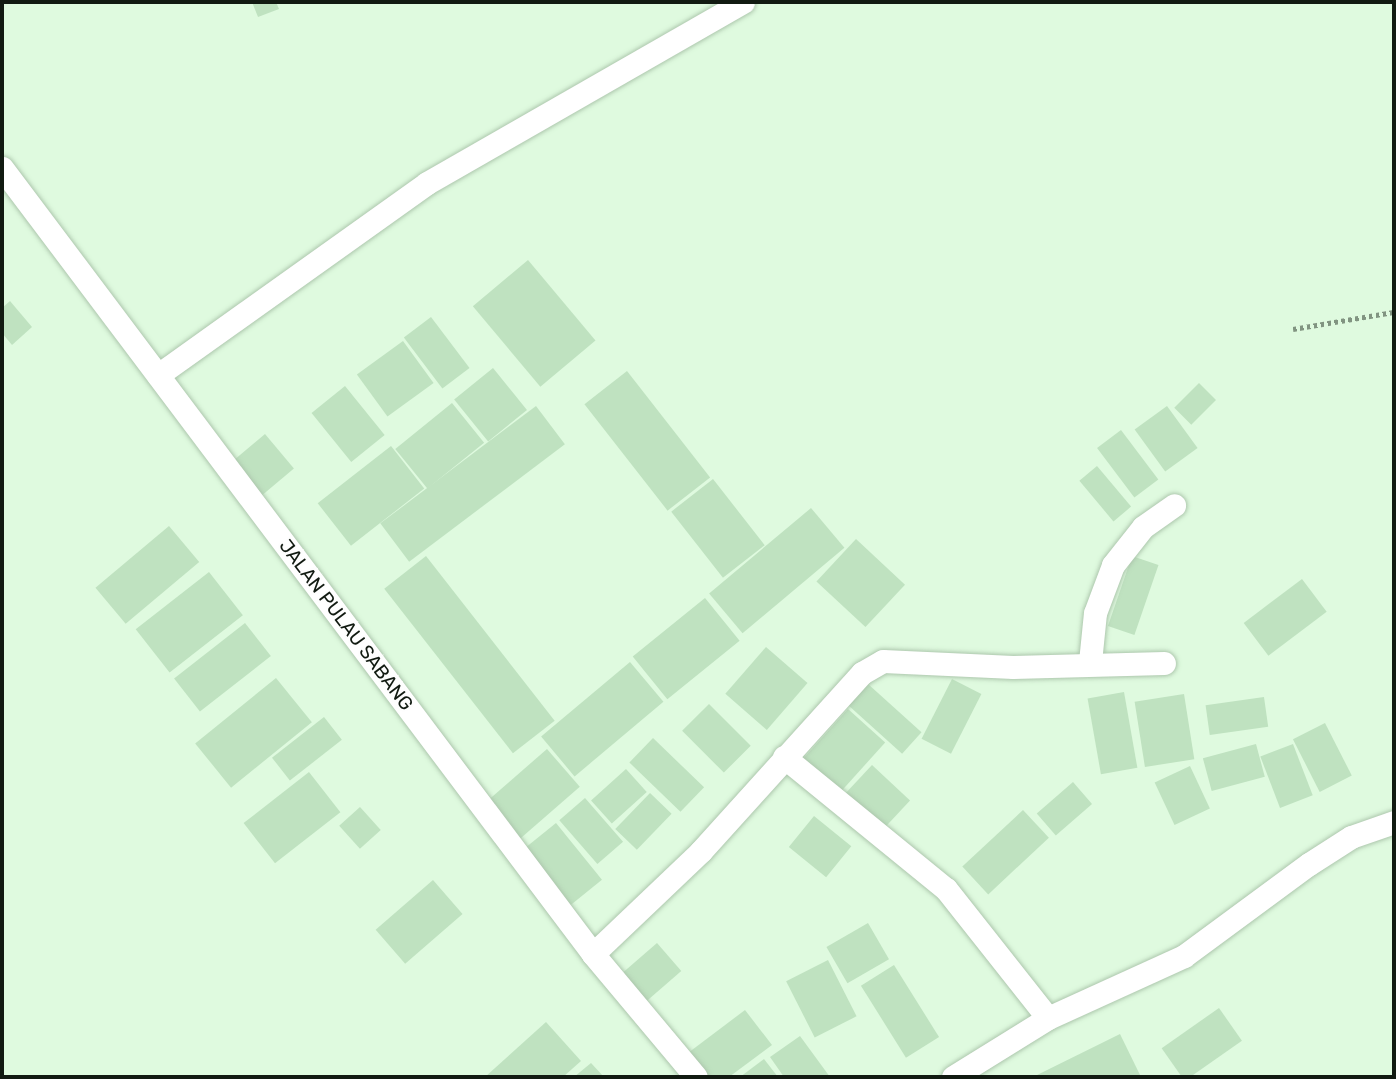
<!DOCTYPE html>
<html>
<head>
<meta charset="utf-8">
<style>
  body { margin:0 }
  #map { position:relative; width:1396px; height:1079px; overflow:hidden; background:#dffadf; font-family:Rubik,sans-serif }
  div>[style] { position:absolute }
  [style*='--x'] { left:calc(var(--x)*1px); top:calc(var(--y)*1px); width:calc(var(--w)*1px); rotate:calc(var(--a)*1deg) }
  .building>* { inset:0; background:#bfe2c0; transform-origin:0 0 }
  .path>* { height:4.5px; margin-top:-2.25px; transform-origin:0; background:repeating-linear-gradient(90deg,#819481 0 3.5px,transparent 0 7px) }
  .roads { filter:drop-shadow(0 0 2px #adc7ad) drop-shadow(0 0 2px #adc7ad) }
  .minor>* { height:23px; margin:-11.5px; padding:0 11.5px; transform-origin:11.5px; border-radius:11.5px; background:#fff }
  span { translate:-50% -50%; white-space:nowrap; text-align:center; line-height:1.15; -webkit-text-stroke:5px #fefefe; paint-order:stroke }
  .street-label { font-size:19px; color:#111a11 }
  .frame { position:absolute; inset:0; border:4px solid #111a11; pointer-events:none }
</style>
</head>
<body>
<div id="map">
  <div class="building">
    <i style="clip-path:polygon(252px 2px,276px 2px,279px 9px,258px 17px)"></i>
    <i style="left:528px;top:260px;width:105px;height:72px;rotate:50deg"></i>
    <i style="clip-path:polygon(10px 301px,32px 327px,12px 345px,2px 333px,2px 308px)"></i>
    <i style="left:431px;top:317px;width:64px;height:34px;rotate:53deg"></i>
    <i style="left:403px;top:341px;width:52px;height:57px;rotate:54deg"></i>
    <i style="left:493px;top:368px;width:54px;height:50px;rotate:51deg"></i>
    <i style="left:627px;top:371px;width:135px;height:54px;rotate:52deg"></i>
    <i style="left:1199px;top:383px;width:24px;height:35px;rotate:45deg"></i>
    <i style="left:345px;top:386px;width:63px;height:43px;rotate:51deg"></i>
    <i style="left:452px;top:403px;width:51px;height:73px;rotate:51deg"></i>
    <i style="left:536px;top:406px;width:48px;height:195px;rotate:53deg"></i>
    <i style="left:1167px;top:406px;width:52px;height:40px;rotate:54deg"></i>
    <i style="left:1121px;top:430px;width:62px;height:30px;rotate:53deg"></i>
    <i style="left:265px;top:434px;width:45px;height:59px;rotate:50deg"></i>
    <i style="left:391px;top:446px;width:54px;height:93px;rotate:52deg"></i>
    <i style="left:1097px;top:466px;width:53px;height:23px;rotate:50deg"></i>
    <i style="left:713px;top:479px;width:84px;height:53px;rotate:52deg"></i>
    <i style="left:811px;top:508px;width:52px;height:133px;rotate:50deg"></i>
    <i style="left:169px;top:526px;width:47px;height:96px;rotate:50deg"></i>
    <i style="left:856px;top:539px;width:67px;height:58px;rotate:43deg"></i>
    <i style="left:426px;top:556px;width:209px;height:53px;rotate:52deg"></i>
    <i style="left:1132px;top:556px;width:28px;height:74px;rotate:19deg"></i>
    <i style="left:209px;top:572px;width:55px;height:93px;rotate:52deg"></i>
    <i style="left:1302px;top:579px;width:41px;height:73px;rotate:53deg"></i>
    <i style="left:705px;top:598px;width:55px;height:93px;rotate:51deg"></i>
    <i style="left:245px;top:623px;width:42px;height:90px;rotate:52deg"></i>
    <i style="left:766px;top:647px;width:55px;height:62px;rotate:41deg"></i>
    <i style="left:630px;top:662px;width:52px;height:116px;rotate:50deg"></i>
    <i style="left:276px;top:678px;width:57px;height:104px;rotate:51deg"></i>
    <i style="left:952px;top:679px;width:33px;height:67px;rotate:27deg"></i>
    <i style="left:868px;top:684px;width:72px;height:29px;rotate:42deg"></i>
    <i style="left:1124px;top:692px;width:77px;height:37px;rotate:80deg"></i>
    <i style="left:1184px;top:694px;width:66px;height:50px;rotate:81deg"></i>
    <i style="left:1264px;top:697px;width:30px;height:59px;rotate:82deg"></i>
    <i style="left:709px;top:704px;width:59px;height:38px;rotate:45deg"></i>
    <i style="left:848px;top:709px;width:50px;height:67px;rotate:42deg"></i>
    <i style="left:324px;top:717px;width:29px;height:66px;rotate:52deg"></i>
    <i style="left:1325px;top:723px;width:59px;height:36px;rotate:63deg"></i>
    <i style="left:653px;top:738px;width:71px;height:34px;rotate:44deg"></i>
    <i style="left:1256px;top:744px;width:34px;height:55px;rotate:75deg"></i>
    <i style="left:1293px;top:744px;width:55px;height:35px;rotate:69deg"></i>
    <i style="left:547px;top:749px;width:50px;height:97px;rotate:49deg"></i>
    <i style="left:872px;top:765px;width:52px;height:38px;rotate:43deg"></i>
    <i style="left:1190px;top:766px;width:47px;height:39px;rotate:65deg"></i>
    <i style="left:626px;top:769px;width:31px;height:47px;rotate:48deg"></i>
    <i style="left:309px;top:772px;width:51px;height:83px;rotate:52deg"></i>
    <i style="left:1073px;top:782px;width:29px;height:48px;rotate:49deg"></i>
    <i style="left:650px;top:793px;width:30px;height:50px;rotate:44deg"></i>
    <i style="left:585px;top:798px;width:58px;height:34px;rotate:49deg"></i>
    <i style="left:360px;top:807px;width:31px;height:28px;rotate:48deg"></i>
    <i style="left:1023px;top:810px;width:38px;height:83px;rotate:47deg"></i>
    <i style="left:814px;top:816px;width:48px;height:40px;rotate:39deg"></i>
    <i style="left:556px;top:823px;width:73px;height:43px;rotate:51deg"></i>
    <i style="left:433px;top:880px;width:45px;height:76px;rotate:49deg"></i>
    <i style="left:868px;top:923px;width:42px;height:48px;rotate:60deg"></i>
    <i style="left:657px;top:943px;width:37px;height:55px;rotate:49deg"></i>
    <i style="left:828px;top:960px;width:63px;height:47px;rotate:63deg"></i>
    <i style="left:894px;top:965px;width:85px;height:39px;rotate:58deg"></i>
    <i style="left:1219px;top:1008px;width:40px;height:70px;rotate:55deg"></i>
    <i style="clip-path:polygon(745px 1010px,772px 1045px,729px 1077px,699px 1077px,684px 1056px)"></i>
    <i style="clip-path:polygon(546px 1022px,581px 1061px,563px 1077px,485px 1077px)"></i>
    <i style="clip-path:polygon(1120px 1034px,1141px 1077px,1033px 1077px)"></i>
    <i style="clip-path:polygon(800px 1036px,830px 1077px,784px 1077px,770px 1057px)"></i>
    <i style="clip-path:polygon(764px 1059px,778px 1077px,740px 1077px)"></i>
    <i style="clip-path:polygon(591px 1063px,604px 1077px,574px 1077px)"></i>
  </div>
  <div class="path">
    <i style="--x:1293;--y:329;--w:102;--a:-9.6"></i>
  </div>
  <div class="roads">
    <div class="minor">
      <i style="--x:2;--y:168;--w:983;--a:53.06"></i>
      <i style="--x:593;--y:954;--w:160;--a:50.1"></i>
      <i style="--x:158;--y:375;--w:330;--a:-35.5"></i>
      <i style="--x:427;--y:183;--w:364;--a:-29.8"></i>
      <i style="--x:1090;--y:662;--w:49;--a:-84.2"></i>
      <i style="--x:1095;--y:613;--w:51;--a:-69.4"></i>
      <i style="--x:1113;--y:565;--w:48;--a:-51.7"></i>
      <i style="--x:1143;--y:527;--w:38;--a:-35"></i>
      <i style="--x:784;--y:757;--w:209;--a:39.2"></i>
      <i style="--x:946;--y:889;--w:164;--a:51.7"></i>
      <i style="--x:593;--y:954;--w:149;--a:-43.6"></i>
      <i style="--x:701;--y:851;--w:240;--a:-47.9"></i>
      <i style="--x:862;--y:673;--w:24;--a:-30"></i>
      <i style="--x:883;--y:661;--w:130;--a:2.6"></i>
      <i style="--x:1013;--y:667;--w:151;--a:-1.5"></i>
      <i style="--x:953;--y:1077;--w:112;--a:-31.8"></i>
      <i style="--x:1048;--y:1018;--w:149;--a:-24.5"></i>
      <i style="--x:1184;--y:956;--w:155;--a:-36.4"></i>
      <i style="--x:1309;--y:864;--w:50;--a:-32.7"></i>
      <i style="--x:1351;--y:837;--w:46;--a:-19.2"></i>
    </div>
  </div>
  <div class="street-label">
    <span style="left:346px;top:625px;rotate:53deg">JALAN PULAU SABANG</span>
  </div>
  <div class="frame"></div>
</div>
</body>
</html>
